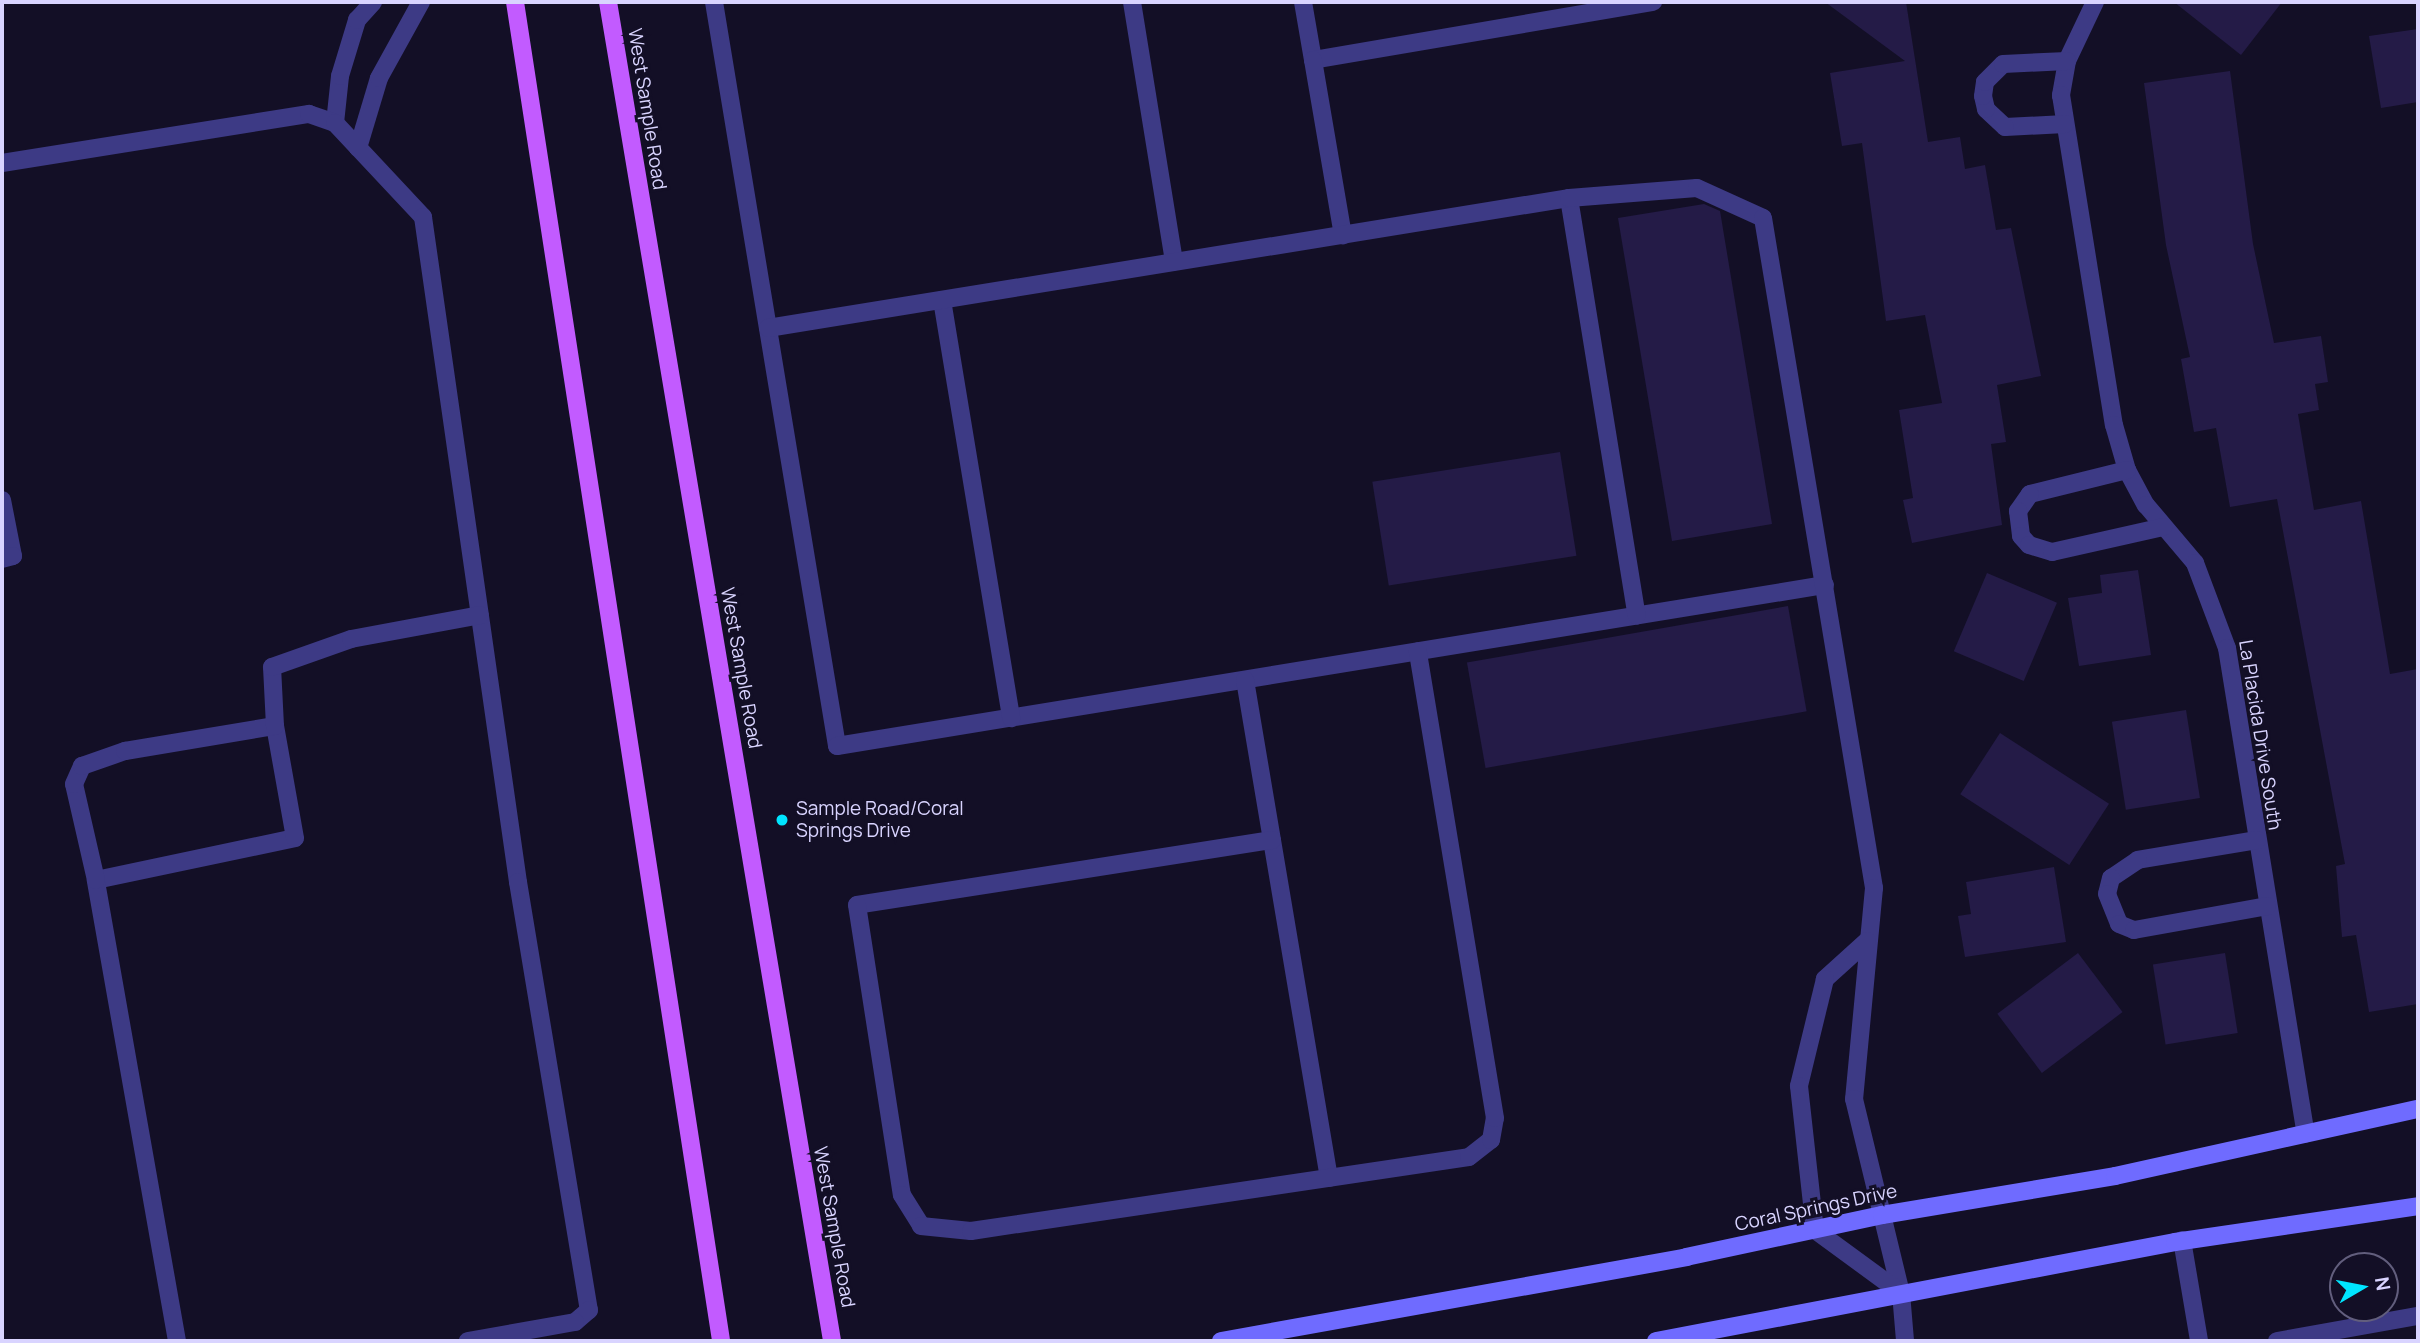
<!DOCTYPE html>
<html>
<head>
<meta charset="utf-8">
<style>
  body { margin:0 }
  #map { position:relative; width:2420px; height:1343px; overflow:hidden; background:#130f26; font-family:Manrope,sans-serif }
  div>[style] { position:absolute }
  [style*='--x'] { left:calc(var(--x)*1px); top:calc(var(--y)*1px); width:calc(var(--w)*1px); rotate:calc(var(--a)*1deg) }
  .building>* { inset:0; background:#241b47; transform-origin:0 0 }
  .lane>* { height:18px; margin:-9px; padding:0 9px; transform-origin:9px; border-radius:9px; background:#3d3a85 }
  .street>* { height:18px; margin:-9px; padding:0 9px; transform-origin:9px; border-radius:9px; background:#3d3a85 }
  .secondary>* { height:18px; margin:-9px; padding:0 9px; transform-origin:9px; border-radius:9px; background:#6f6bff }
  .primary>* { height:18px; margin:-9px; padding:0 9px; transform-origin:9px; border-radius:9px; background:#c25bff }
  .dots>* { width:19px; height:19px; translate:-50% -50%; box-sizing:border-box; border:4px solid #130f26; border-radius:50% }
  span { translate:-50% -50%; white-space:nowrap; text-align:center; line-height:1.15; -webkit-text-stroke:6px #130f26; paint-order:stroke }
  .street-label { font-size:19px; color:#d9d4ff }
  .poi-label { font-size:19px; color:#d9d4ff }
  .left { translate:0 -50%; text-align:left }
  .frame { position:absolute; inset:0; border:4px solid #d9d4ff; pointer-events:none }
  .north { position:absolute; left:2329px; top:1252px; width:70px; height:70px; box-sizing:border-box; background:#130f26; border:2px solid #625e7d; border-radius:50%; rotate:80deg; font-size:19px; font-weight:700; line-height:28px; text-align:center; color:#d9d4ff }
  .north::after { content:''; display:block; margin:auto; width:24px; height:32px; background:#00e5ff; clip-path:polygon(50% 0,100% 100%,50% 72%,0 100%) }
</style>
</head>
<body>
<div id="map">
  <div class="building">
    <i style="clip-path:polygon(1825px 2px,1906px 2px,1928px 142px,1960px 137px,1965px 169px,1985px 165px,1996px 230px,2011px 228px,2041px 376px,1997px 385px,2006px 442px,1991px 444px,2002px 525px,1912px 543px,1903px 500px,1913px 498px,1899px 410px,1942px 403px,1925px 315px,1886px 321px,1862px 143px,1842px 146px,1830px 73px,1905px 61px)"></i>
    <i style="clip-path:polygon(2174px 2px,2282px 2px,2241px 55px)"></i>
    <i style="clip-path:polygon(2418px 29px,2418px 102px,2381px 108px,2369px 36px)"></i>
    <i style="clip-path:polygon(2230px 71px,2253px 244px,2274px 343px,2321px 336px,2328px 382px,2315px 384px,2319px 410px,2298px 414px,2314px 510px,2361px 501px,2390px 674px,2418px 669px,2418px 1004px,2369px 1012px,2356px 935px,2342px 937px,2336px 866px,2345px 864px,2277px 499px,2230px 507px,2216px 428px,2194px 432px,2181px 359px,2190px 357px,2166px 245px,2144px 83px)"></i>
    <i style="clip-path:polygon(1704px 204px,1720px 211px,1772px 524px,1672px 541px,1618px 218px)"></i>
    <i style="left:1560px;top:452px;width:105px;height:190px;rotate:81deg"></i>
    <i style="clip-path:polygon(2138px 570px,2151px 655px,2079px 666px,2068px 598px,2102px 593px,2100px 575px)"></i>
    <i style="left:1987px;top:573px;width:76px;height:85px;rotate:23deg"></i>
    <i style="left:1788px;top:606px;width:107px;height:326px;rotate:80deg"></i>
    <i style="left:2186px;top:710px;width:89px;height:75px;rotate:81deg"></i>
    <i style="left:2000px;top:733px;width:130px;height:73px;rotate:33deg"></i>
    <i style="clip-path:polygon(2054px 867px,2066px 942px,1965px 957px,1958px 916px,1971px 914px,1966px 882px)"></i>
    <i style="left:2078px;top:953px;width:74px;height:101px;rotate:53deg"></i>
    <i style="left:2225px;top:953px;width:81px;height:73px;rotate:81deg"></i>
  </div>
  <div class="lane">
    <i style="--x:714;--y:2;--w:754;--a:80.61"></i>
    <i style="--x:837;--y:746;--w:1001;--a:-9.26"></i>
    <i style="--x:1132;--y:2;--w:263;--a:80.8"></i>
    <i style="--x:1303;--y:2;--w:59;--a:80.2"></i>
    <i style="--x:1313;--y:60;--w:345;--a:-9.7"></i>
    <i style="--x:1313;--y:60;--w:178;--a:80.3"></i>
    <i style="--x:335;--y:123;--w:47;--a:-83.9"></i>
    <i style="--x:340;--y:76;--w:59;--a:-73.1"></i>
    <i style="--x:357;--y:20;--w:24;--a:-48"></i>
    <i style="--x:358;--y:148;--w:73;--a:-73.3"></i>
    <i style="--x:379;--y:78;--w:87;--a:-61.1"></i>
    <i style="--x:2;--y:163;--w:311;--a:-9.1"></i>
    <i style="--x:309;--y:114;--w:28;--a:19"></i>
    <i style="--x:335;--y:123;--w:129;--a:46.9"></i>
    <i style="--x:423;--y:217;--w:672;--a:81.87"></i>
    <i style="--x:518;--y:882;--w:434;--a:80.6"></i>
    <i style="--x:589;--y:1310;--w:18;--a:139"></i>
    <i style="--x:575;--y:1322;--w:109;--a:169.9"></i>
    <i style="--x:1569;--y:198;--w:423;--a:80.8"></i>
    <i style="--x:942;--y:300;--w:424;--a:80.6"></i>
    <i style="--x:768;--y:328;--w:811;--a:-9.22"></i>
    <i style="--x:1569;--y:198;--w:128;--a:-4.5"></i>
    <i style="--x:1697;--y:188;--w:72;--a:24.4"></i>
    <i style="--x:1763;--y:218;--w:679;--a:80.59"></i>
    <i style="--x:1874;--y:888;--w:212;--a:95.4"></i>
    <i style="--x:1854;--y:1099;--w:200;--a:76.4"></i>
    <i style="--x:1901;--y:1293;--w:48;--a:85.2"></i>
    <i style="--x:2;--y:500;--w:57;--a:78.9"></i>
    <i style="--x:13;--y:556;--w:11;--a:165"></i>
    <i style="--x:1245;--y:680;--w:505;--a:80.43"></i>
    <i style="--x:1272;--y:840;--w:420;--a:171.1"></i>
    <i style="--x:857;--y:905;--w:293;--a:81.2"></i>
    <i style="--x:902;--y:1195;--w:36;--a:58"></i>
    <i style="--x:921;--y:1226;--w:50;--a:5.7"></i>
    <i style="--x:971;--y:1231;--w:503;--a:-8.45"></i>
    <i style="--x:1469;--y:1157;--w:28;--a:-38"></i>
    <i style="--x:1491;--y:1140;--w:22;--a:-80"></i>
    <i style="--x:1495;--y:1118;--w:473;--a:-99.4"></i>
    <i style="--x:96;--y:880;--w:203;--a:-11.9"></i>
    <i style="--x:295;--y:838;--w:114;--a:-100.1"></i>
    <i style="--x:1867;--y:941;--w:57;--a:137.9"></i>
    <i style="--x:1825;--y:979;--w:110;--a:103.7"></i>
    <i style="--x:1799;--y:1086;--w:145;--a:83.7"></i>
    <i style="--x:1815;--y:1230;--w:107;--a:36.2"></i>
    <i style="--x:2182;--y:1240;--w:102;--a:80.4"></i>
    <i style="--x:177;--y:1341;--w:468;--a:-100"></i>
    <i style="--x:96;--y:880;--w:98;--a:-102.9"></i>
    <i style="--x:74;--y:784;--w:20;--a:-66"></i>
    <i style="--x:82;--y:766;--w:46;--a:-19.2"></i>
    <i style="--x:125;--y:751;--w:152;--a:-9.5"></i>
    <i style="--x:275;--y:726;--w:59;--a:-92.9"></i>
    <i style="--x:272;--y:667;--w:84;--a:-19.5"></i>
    <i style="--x:351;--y:639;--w:131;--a:-10.5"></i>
    <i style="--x:2277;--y:1341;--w:143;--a:-10.1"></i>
  </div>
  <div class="street">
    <i style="--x:2095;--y:2;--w:65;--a:115.4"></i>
    <i style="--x:2067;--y:61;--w:35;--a:100"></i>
    <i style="--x:2061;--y:95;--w:334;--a:80.9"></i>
    <i style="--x:2114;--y:425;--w:47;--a:73.9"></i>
    <i style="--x:2127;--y:470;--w:40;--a:62"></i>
    <i style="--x:2146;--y:505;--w:76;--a:49.8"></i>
    <i style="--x:2195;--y:563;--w:91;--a:69.4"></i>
    <i style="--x:2227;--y:648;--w:492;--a:80.8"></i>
    <i style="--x:2065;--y:124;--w:60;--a:177.1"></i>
    <i style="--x:2005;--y:127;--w:26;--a:-137"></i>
    <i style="--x:1986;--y:109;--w:13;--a:-103"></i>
    <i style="--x:1983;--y:96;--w:14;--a:-82"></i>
    <i style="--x:1985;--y:82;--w:25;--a:-45"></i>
    <i style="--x:2003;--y:64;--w:64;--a:-2.7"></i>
    <i style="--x:2127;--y:470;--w:100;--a:166.1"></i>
    <i style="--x:2030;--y:494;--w:21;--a:125"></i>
    <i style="--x:2018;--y:511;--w:25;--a:83"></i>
    <i style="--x:2021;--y:536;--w:12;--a:48"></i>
    <i style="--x:2029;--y:545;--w:24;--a:17"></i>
    <i style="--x:2052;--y:552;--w:114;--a:-12.7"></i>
    <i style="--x:2257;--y:840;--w:121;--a:170.5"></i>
    <i style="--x:2138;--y:860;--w:32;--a:146"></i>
    <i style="--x:2111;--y:878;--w:16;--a:104"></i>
    <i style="--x:2107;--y:894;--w:32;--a:68"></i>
    <i style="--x:2119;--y:924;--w:16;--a:22"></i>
    <i style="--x:2134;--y:930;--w:135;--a:-10.2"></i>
  </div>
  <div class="secondary">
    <i style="--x:1221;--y:1341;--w:473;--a:-10.2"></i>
    <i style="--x:1686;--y:1257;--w:200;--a:-12.1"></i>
    <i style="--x:1882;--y:1215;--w:236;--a:-9.5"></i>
    <i style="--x:2115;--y:1176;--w:310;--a:-12.5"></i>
    <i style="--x:1656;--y:1341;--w:528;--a:-10.8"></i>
    <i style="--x:2175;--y:1242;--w:246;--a:-8.4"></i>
  </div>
  <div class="primary">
    <i style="--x:515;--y:2;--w:1355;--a:81.25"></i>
    <i style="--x:608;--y:2;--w:1358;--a:80.5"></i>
  </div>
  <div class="dots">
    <i style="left:782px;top:820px;background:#00e5ff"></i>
  </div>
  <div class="street-label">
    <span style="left:647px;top:109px;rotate:81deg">West Sample Road</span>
    <span style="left:741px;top:668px;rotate:80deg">West Sample Road</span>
    <span style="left:2260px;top:735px;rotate:81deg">La Placida Drive South</span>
    <span style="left:1816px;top:1208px;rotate:-12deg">Coral Springs Drive</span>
    <span style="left:834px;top:1227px;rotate:80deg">West Sample Road</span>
  </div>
  <div class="poi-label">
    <span class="left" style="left:796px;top:820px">Sample Road/Coral<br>Springs Drive</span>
  </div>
  <div class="frame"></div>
  <div class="north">N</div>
</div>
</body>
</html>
